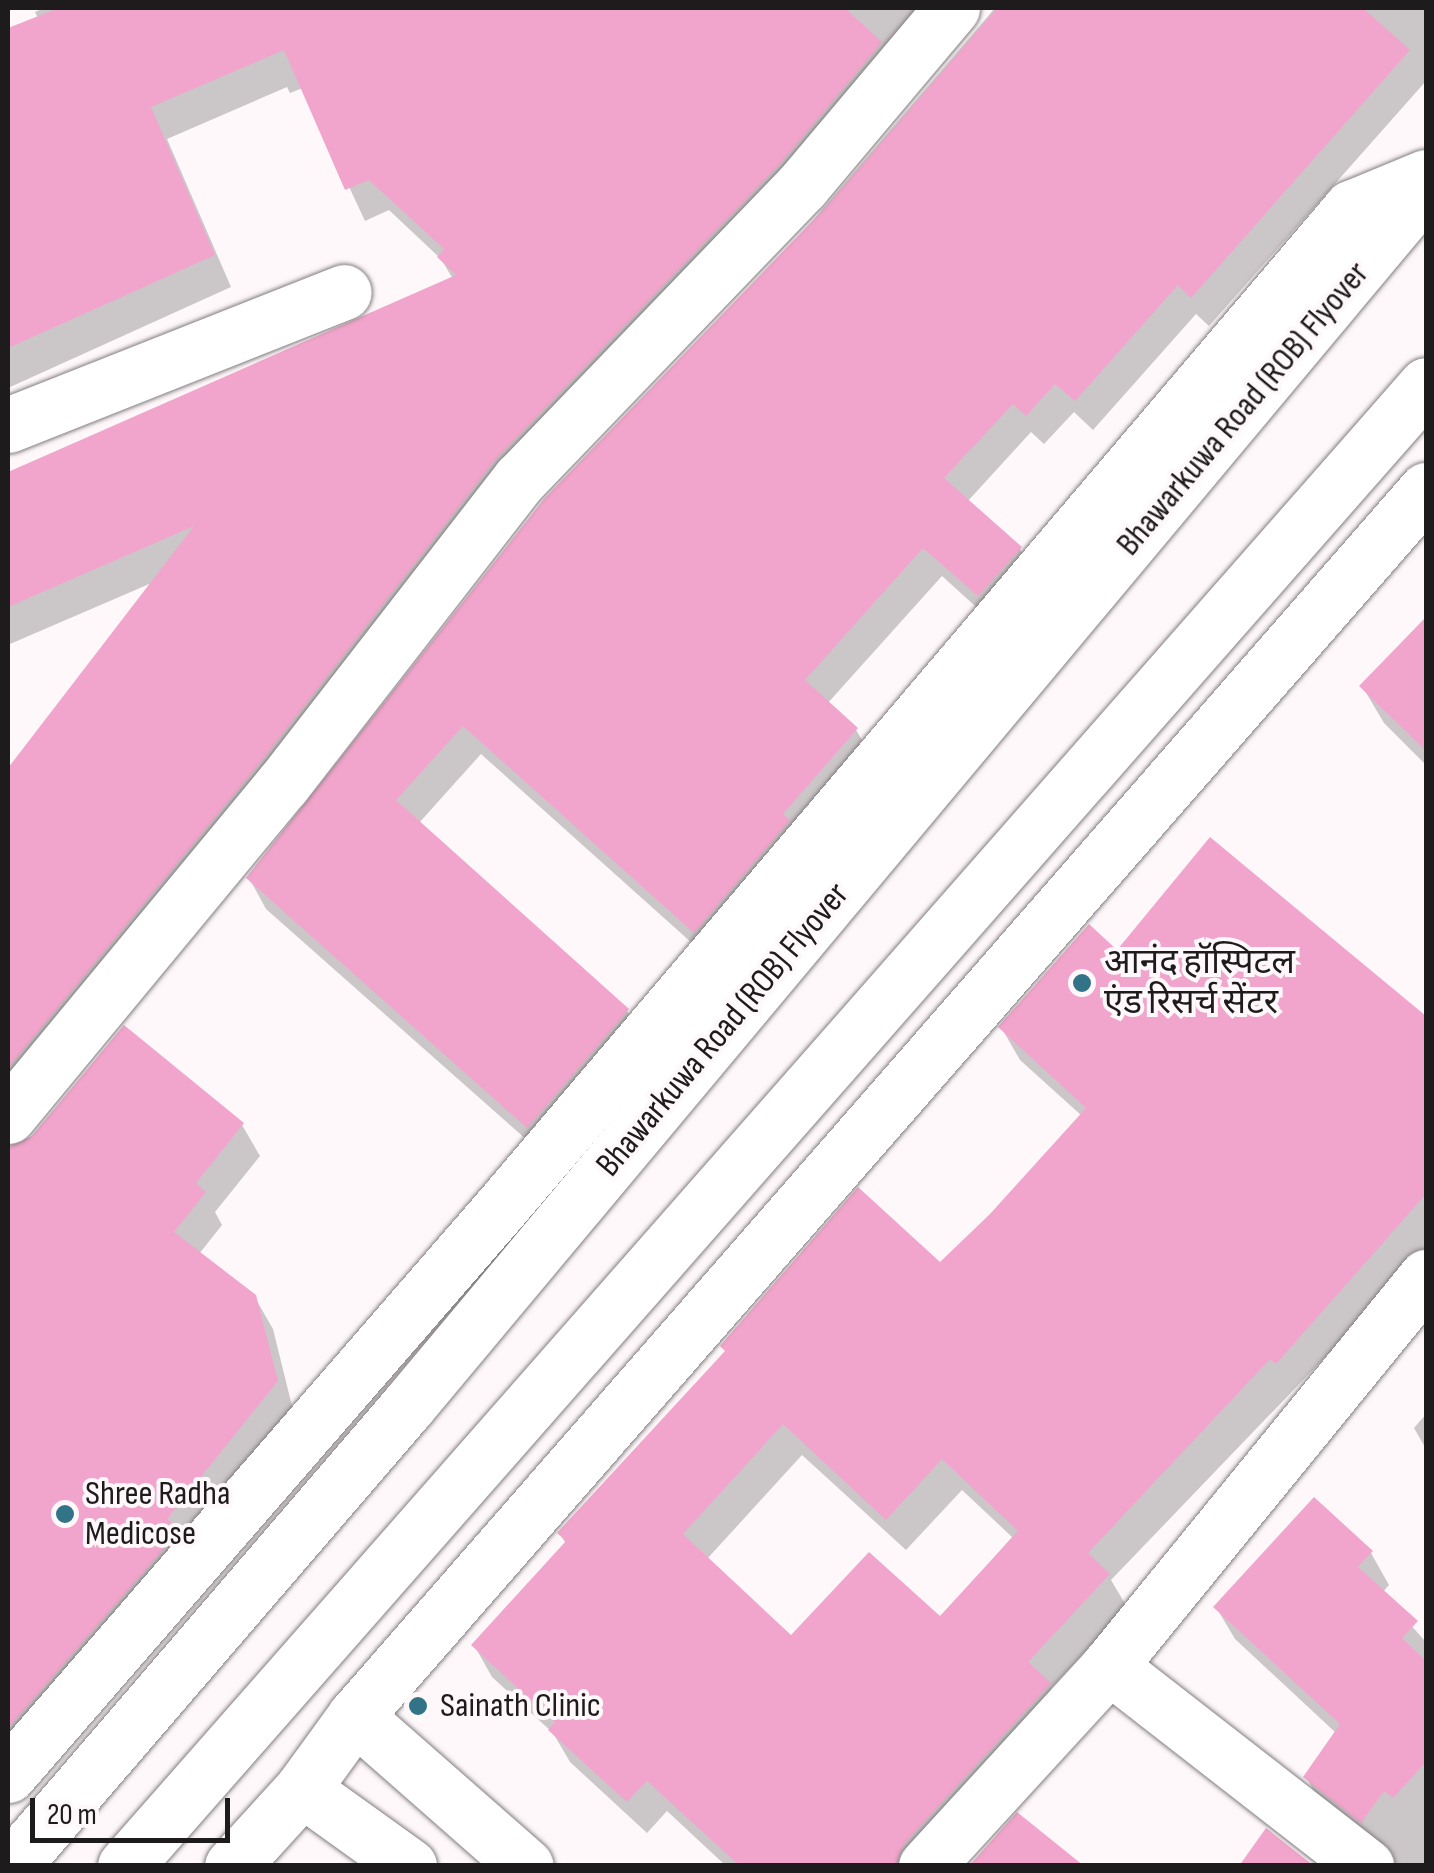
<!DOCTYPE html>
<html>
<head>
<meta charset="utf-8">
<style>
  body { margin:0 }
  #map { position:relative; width:1434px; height:1873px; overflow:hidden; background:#fef8fb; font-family:"Sofia Sans Condensed","Noto Sans Devanagari",sans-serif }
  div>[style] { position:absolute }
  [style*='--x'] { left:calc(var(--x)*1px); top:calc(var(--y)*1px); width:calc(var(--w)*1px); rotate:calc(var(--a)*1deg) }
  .shadow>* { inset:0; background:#0003 }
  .building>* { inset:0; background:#f2a5cc }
  .roads { filter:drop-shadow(0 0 2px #827d7f) drop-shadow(0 0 2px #827d7f) }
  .minor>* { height:55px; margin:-27.5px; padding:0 27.5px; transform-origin:27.5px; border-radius:27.5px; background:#fff }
  .secondary>* { height:55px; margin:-27.5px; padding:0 27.5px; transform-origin:27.5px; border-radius:27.5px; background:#fff }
  .dots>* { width:28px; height:28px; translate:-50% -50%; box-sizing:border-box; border:5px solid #fef8fb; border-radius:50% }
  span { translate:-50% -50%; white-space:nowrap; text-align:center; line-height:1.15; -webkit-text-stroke:8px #fef8fb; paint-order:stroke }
  .street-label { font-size:35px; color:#1e1b1c }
  .poi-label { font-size:35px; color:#1e1b1c }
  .left { translate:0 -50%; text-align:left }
  .frame { position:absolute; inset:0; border:10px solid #1e1b1c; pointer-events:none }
  .scale { position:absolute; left:30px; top:1798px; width:200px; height:45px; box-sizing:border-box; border:5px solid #1e1b1c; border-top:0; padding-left:12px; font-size:30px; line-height:35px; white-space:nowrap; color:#1e1b1c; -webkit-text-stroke:8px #fef8fb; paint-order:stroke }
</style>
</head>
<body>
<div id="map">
  <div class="shadow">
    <i style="clip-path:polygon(44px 8px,956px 8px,8px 1121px,8px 772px,154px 582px,10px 644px,8px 474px,453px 279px,441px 259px,389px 210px,365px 221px,303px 88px,290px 93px,287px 87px,167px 139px,231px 287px,8px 388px,8px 31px,38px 18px,35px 12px)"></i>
    <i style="clip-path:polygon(995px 8px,1426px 8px,1426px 81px,1209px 326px,1196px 314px,1093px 430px,1074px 412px,1044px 444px,1031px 432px,967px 502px,1020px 549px,1037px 579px,996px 625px,942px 576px,827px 704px,856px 730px,874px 760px,712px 961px,481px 754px,419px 823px,627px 1011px,644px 1041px,546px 1157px,266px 909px,249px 878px)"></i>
    <i style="clip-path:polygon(1426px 621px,1426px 765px,1384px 723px,1362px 686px)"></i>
    <i style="clip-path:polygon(evenodd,1118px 954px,1397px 993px,1426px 1019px,1426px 1252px,1111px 1580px,1127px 1607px,1051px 1688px,1068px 1717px,932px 1866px,726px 1866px,667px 1811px,647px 1833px,570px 1762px,553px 1733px,492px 1677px,474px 1645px,566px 1544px,560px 1534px,940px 1265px,991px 1216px,1082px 1116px,1020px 1060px,1001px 1027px,1118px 954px,802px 1455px,906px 1550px,962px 1490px,1012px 1537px,940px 1620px,791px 1638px,707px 1559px,802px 1455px)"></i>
    <i style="clip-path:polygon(124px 1029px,242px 1125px,260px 1156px,215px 1212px,222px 1225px,199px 1254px,254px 1296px,273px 1329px,294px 1414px,8px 1780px,8px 1145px,21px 1148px)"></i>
    <i style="clip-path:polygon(1426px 1414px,1426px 1449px,1414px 1428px)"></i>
    <i style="clip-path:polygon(1371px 1553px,1389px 1585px,1382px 1593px,1426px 1642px,1426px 1866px,1396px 1866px,1325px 1810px,1306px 1777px,1336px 1733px,1235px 1639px,1216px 1607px)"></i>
  </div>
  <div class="building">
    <i style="clip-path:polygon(59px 8px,845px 8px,882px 42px,779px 165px,495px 460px,259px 764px,8px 1068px,8px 768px,194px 526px,8px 607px,8px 472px,456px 275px,437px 257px,444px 249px,369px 180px,345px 190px,284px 50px,151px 107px,215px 255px,8px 348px,8px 28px)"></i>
    <i style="clip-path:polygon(997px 8px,1363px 8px,1410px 50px,1191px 298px,1178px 285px,1075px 401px,1055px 384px,1026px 416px,1013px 404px,944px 478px,1022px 547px,978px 596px,923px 548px,805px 680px,858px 728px,783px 814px,790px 820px,694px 933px,463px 726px,396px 800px,629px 1009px,527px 1128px,246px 878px,544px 499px,825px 208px)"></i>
    <i style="clip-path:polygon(1426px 617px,1426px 751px,1359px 686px)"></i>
    <i style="clip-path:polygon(evenodd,1210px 837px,1426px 1016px,1426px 1194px,1276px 1364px,1270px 1359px,1088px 1553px,1110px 1574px,1028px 1662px,1051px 1683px,903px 1845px,896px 1866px,740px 1866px,647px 1781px,627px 1802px,548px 1730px,555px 1722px,471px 1645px,566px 1541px,557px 1533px,725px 1351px,720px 1346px,858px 1187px,940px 1262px,990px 1214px,1086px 1108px,998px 1027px,1089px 924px,1117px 950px,1210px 837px,783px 1424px,886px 1520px,942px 1459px,1018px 1531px,940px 1616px,869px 1552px,791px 1635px,683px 1534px,783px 1424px)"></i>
    <i style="clip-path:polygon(124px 1025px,244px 1123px,196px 1183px,206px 1192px,174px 1232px,256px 1295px,278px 1381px,167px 1519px,180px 1530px,8px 1728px,8px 1146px,32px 1136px)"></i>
    <i style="clip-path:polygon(1314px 1497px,1373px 1551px,1358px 1567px,1418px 1621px,1402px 1638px,1426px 1661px,1426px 1762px,1393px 1798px,1384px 1791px,1361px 1823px,1303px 1777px,1340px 1724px,1213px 1607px)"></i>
    <i style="clip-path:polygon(1017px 1812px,1084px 1866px,969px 1866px)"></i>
    <i style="clip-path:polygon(1266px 1828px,1314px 1866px,1239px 1866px)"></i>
  </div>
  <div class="roads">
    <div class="minor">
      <i style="--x:8;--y:425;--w:361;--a:-21.6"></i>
      <i style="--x:8;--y:1116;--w:431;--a:-50.4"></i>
      <i style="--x:283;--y:784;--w:386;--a:-52.2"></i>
      <i style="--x:520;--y:479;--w:407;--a:-46.1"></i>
      <i style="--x:802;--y:186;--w:233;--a:-49.9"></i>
      <i style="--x:1109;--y:1666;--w:326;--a:37.9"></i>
      <i style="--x:355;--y:1716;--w:227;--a:41.3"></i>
      <i style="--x:8;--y:1775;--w:747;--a:-49.02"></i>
      <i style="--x:498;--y:1211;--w:1317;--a:-49.62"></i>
      <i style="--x:1351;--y:208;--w:81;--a:-22.5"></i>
      <i style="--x:302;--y:1789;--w:132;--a:35.7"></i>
      <i style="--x:232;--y:1866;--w:104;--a:-47.7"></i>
      <i style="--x:302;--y:1789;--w:90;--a:-54"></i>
      <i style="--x:355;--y:1716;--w:1628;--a:-48.86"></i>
      <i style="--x:926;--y:1866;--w:271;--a:-47.5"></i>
      <i style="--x:1109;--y:1666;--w:502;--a:-50.82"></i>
    </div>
    <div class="secondary">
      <i style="--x:12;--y:1866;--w:606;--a:-49.29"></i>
      <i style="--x:407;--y:1407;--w:1589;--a:-50.11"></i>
      <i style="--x:125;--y:1866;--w:1971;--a:-48.7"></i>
    </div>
  </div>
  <div class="dots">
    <i style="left:1082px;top:983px;background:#337387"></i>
    <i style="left:65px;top:1514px;background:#337387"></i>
    <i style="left:418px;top:1706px;background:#337387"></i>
  </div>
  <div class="street-label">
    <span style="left:1243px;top:409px;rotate:-50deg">Bhawarkuwa Road (ROB) Flyover</span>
    <span style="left:723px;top:1030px;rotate:-50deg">Bhawarkuwa Road (ROB) Flyover</span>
  </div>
  <div class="poi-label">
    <span class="left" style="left:1104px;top:983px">आनंद हॉस्पिटल<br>एंड रिसर्च सेंटर</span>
    <span class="left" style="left:85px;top:1514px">Shree Radha<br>Medicose</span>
    <span class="left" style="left:440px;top:1706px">Sainath Clinic</span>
  </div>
  <div class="frame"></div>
  <div class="scale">20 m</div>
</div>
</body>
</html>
